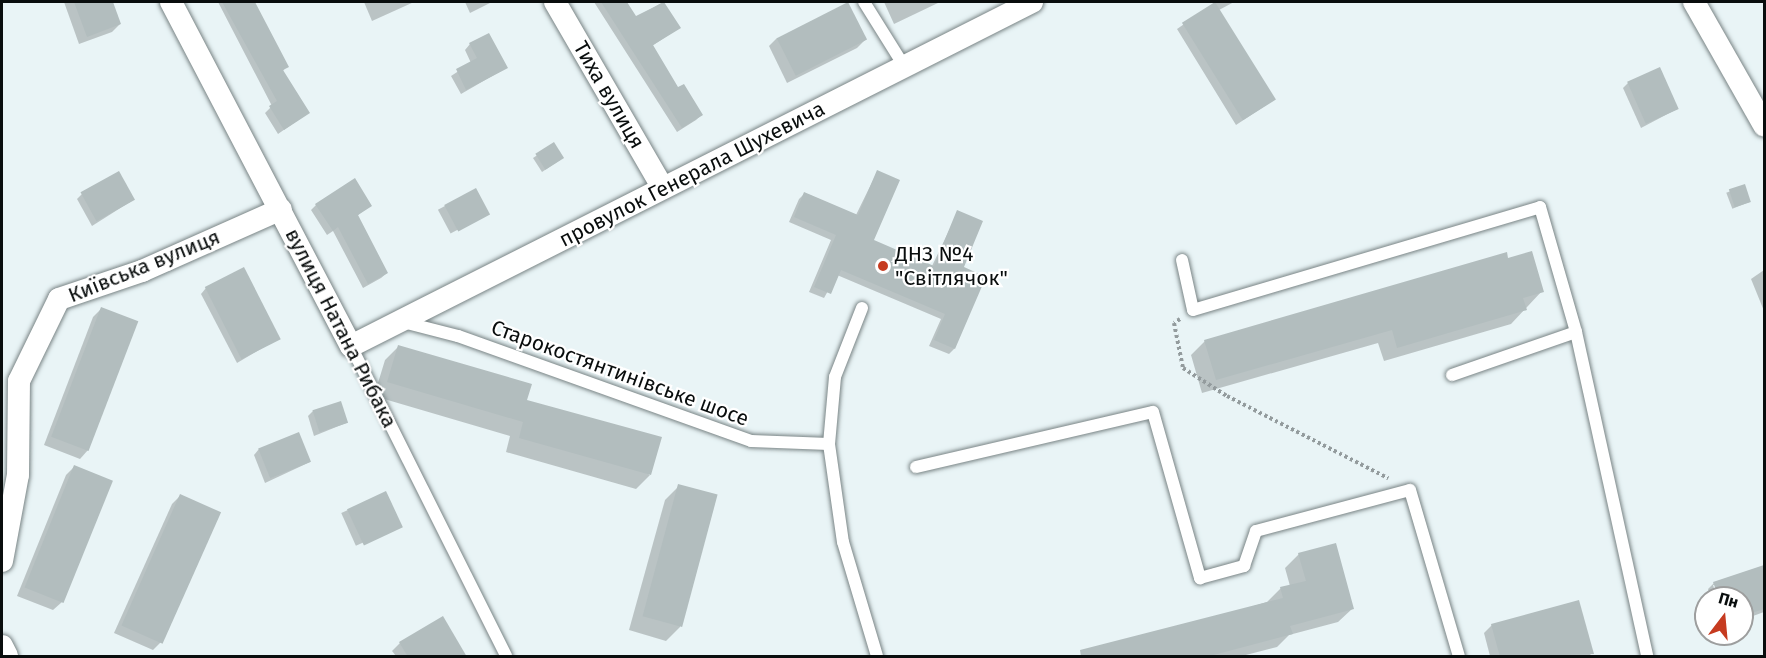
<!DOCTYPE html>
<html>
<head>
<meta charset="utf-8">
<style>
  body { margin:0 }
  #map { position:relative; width:1766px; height:658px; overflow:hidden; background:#e9f4f6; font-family:"Fira Sans",sans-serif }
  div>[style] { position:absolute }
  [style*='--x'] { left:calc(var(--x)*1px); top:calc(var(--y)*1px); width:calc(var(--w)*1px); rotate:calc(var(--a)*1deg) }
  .shadow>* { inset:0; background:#0003; transform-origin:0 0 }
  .building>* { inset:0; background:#b2bdbe; transform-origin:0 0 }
  .path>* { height:4px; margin-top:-2px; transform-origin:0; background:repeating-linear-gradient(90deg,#939b9d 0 3px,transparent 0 6px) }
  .roads { filter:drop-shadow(0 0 2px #798485) drop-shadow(0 0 2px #798485) }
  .service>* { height:12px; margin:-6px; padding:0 6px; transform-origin:6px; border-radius:6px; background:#fff }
  .minor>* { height:22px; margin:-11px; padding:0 11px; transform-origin:11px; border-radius:11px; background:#fff }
  .dots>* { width:16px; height:16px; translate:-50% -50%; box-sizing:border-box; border:3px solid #fff; border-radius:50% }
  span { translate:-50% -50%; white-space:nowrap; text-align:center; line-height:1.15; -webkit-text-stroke:4.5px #fff; paint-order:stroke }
  .street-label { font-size:21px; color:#090d0d }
  .poi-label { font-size:21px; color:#090d0d }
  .left { translate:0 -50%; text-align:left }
  .frame { position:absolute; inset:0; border:3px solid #090d0d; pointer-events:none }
  .north { position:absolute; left:1694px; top:586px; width:60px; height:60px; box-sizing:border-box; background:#fff; border:2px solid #9d9e9e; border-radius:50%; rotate:16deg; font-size:16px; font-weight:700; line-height:24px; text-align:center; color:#090d0d }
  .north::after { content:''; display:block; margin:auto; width:21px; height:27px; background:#c63b20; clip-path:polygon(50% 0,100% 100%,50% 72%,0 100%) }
</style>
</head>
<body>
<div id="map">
  <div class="shadow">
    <i style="clip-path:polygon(64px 2px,112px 2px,120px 24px,112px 32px,79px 44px)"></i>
    <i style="clip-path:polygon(218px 2px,253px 2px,287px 66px,282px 72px,308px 113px,278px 134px,265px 113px,272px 106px)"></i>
    <i style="clip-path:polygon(364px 2px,414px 2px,372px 21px)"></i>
    <i style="clip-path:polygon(465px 2px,492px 2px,470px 13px)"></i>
    <i style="clip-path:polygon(594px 2px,625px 2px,635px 18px,663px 2px,679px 28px,652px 46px,678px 89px,701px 115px,696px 120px,677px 132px)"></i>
    <i style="clip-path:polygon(884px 2px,940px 2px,894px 24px)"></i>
    <i style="clip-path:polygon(1216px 2px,1234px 2px,1219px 10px,1274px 100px,1236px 125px,1177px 29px)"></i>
    <i style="clip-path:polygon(777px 38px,865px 40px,857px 48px,787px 83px,769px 46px)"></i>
    <i style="clip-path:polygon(470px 44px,506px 68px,461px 94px,451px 76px,471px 63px,465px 50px)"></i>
    <i style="clip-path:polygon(1628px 83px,1677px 109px,1641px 128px,1623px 88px)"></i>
    <i style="clip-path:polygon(554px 144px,560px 160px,542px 172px,533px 158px)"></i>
    <i style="clip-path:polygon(877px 172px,872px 241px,932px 266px,958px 212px,962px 268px,954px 349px,949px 354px,929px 346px,941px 319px,837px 275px,824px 298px,809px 292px,831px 240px,789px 222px,799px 199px,805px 193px,856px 215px)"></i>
    <i style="left:1744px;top:186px;width:17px;height:19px;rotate:69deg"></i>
    <i style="left:475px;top:190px;width:27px;height:42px;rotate:62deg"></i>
    <i style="clip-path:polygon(82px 194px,133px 200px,92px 226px,77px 199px)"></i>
    <i style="clip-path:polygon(316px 205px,370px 205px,357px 216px,387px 273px,381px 278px,363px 288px,333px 231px,327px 235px,311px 210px)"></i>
    <i style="clip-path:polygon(1507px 260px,1542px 291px,1511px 324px,1384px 361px,1378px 343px,1202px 393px,1191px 355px,1205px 341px)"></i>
    <i style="clip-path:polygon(1764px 270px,1764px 311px,1751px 279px)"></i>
    <i style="clip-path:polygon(206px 288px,279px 338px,237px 363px,201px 294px)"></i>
    <i style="clip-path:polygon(101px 309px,88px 450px,80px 459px,44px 445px,93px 317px)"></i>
    <i style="clip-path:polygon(399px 346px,525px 401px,650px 475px,636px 489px,506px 452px,510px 436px,374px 396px,385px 360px)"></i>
    <i style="clip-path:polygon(313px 411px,346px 423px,314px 436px,308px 416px)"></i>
    <i style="clip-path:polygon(259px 449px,310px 462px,265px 483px,254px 455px)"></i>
    <i style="clip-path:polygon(74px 467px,62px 602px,53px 610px,17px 596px,66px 475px)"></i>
    <i style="clip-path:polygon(679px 486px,680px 627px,666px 641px,629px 630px,665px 500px)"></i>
    <i style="left:386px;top:493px;width:36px;height:49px;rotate:66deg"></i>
    <i style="clip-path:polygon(180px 496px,161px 642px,153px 650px,114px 633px,172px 504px)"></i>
    <i style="clip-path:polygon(1299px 554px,1352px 609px,1338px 622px,1289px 635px,1277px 647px,1242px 656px,1091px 656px,1267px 602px,1281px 588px,1290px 586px,1285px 568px)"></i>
    <i style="clip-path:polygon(1764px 567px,1764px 612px,1742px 620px,1742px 598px,1720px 598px,1716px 585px,1713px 585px,1717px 598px,1711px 598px,1708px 589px,1714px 583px)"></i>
    <i style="clip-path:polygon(1492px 625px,1592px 653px,1589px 656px,1490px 656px,1484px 633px)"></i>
    <i style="clip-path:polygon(400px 643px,463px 656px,396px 656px,392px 651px)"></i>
  </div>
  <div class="building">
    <i style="clip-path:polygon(74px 2px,113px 2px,121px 24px,87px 37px)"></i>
    <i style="clip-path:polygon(222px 2px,255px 2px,289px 67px,283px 70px,310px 113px,284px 130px,269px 106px,277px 101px)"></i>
    <i style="clip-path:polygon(601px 2px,627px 2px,636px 16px,664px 2px,681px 28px,653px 45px,678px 87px,684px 84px,703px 115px,682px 128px)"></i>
    <i style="left:848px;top:2px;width:42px;height:80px;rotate:63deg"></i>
    <i style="left:1215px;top:2px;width:115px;height:39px;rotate:58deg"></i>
    <i style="clip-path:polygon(489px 33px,508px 68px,466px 90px,456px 69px,477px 58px,469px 43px)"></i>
    <i style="left:1660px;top:67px;width:46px;height:36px;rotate:66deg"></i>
    <i style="left:554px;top:142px;width:19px;height:22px;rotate:58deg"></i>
    <i style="clip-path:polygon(877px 170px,900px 180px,874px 240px,934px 266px,957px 210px,983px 221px,964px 267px,986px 277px,955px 349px,934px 340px,945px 314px,841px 270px,831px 294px,814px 287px,836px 235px,794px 217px,804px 192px,858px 215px)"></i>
    <i style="left:119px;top:171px;width:33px;height:44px;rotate:61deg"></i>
    <i style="clip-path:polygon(355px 178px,372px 206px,358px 215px,388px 273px,368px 284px,338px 227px,333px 231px,315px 204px)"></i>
    <i style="left:1745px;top:184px;width:19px;height:17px;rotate:72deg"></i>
    <i style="left:476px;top:188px;width:30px;height:36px;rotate:62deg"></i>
    <i style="clip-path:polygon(1532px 251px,1544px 292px,1523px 298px,1527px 310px,1397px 348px,1392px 330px,1216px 380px,1204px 340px,1507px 252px,1508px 258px)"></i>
    <i style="left:244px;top:267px;width:81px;height:44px;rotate:63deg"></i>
    <i style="left:101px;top:307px;width:40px;height:139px;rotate:21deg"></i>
    <i style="clip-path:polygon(398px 345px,532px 384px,527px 400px,662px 437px,651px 475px,519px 438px,523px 422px,387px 382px)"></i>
    <i style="left:341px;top:401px;width:23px;height:30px;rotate:72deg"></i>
    <i style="left:299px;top:432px;width:32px;height:44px;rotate:68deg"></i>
    <i style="left:74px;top:465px;width:42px;height:132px;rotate:22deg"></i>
    <i style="left:678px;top:484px;width:41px;height:137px;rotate:15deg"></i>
    <i style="left:386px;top:491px;width:40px;height:43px;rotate:65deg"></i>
    <i style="left:180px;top:494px;width:45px;height:144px;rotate:24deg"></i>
    <i style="clip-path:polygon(1336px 543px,1354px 609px,1290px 626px,1293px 634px,1206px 657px,1081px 657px,1080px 650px,1283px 598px,1280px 587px,1306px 581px,1298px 553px)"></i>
    <i style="clip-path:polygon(1764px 565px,1764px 609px,1742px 616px,1742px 598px,1719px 598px,1713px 582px)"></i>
    <i style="clip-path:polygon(1579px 600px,1594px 654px,1500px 657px,1491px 624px)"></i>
    <i style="clip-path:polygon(443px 616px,467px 657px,408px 657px,399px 642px)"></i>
  </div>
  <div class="path">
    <i style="--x:1180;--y:319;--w:7;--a:146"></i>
    <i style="--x:1174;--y:323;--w:46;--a:78.7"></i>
    <i style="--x:1183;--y:368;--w:52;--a:32.5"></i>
    <i style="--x:1227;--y:396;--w:181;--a:27"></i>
  </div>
  <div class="roads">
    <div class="service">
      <i style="--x:864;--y:2;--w:75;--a:58"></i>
      <i style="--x:1182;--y:260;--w:51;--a:77.6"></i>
      <i style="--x:1193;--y:310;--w:362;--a:-16.5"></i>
      <i style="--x:1540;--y:207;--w:130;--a:73.9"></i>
      <i style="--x:1576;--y:332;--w:332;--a:77.6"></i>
      <i style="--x:862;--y:308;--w:74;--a:111.4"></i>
      <i style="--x:835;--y:377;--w:67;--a:95.1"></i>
      <i style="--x:829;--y:444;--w:99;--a:81.9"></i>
      <i style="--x:843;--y:542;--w:119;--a:73.4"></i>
      <i style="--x:403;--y:322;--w:57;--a:14.3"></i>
      <i style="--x:458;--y:336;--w:311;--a:19.7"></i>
      <i style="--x:751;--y:441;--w:78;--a:2.2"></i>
      <i style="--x:351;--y:346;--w:347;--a:63.4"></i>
      <i style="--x:1452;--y:375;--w:131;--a:-19.1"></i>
      <i style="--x:916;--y:467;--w:243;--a:-13.1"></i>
      <i style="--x:1153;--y:412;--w:173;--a:74.2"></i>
      <i style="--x:1200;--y:578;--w:46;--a:-15.3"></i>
      <i style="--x:1244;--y:566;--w:37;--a:-71"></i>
      <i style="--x:1256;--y:531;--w:159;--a:-14.9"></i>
      <i style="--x:1410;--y:490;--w:173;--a:73.6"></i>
    </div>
    <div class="minor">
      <i style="--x:171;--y:2;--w:388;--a:62.4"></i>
      <i style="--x:351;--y:346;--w:763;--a:-26.8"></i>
      <i style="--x:555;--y:2;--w:215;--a:59.9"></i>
      <i style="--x:1694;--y:2;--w:142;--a:60.4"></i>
      <i style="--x:2;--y:561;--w:87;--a:-79.5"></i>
      <i style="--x:18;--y:475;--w:94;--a:-89.4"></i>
      <i style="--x:19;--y:381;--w:91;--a:-64"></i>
      <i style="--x:59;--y:299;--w:88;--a:-18.6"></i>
      <i style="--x:142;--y:271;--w:152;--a:-24"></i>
      <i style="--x:2;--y:646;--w:11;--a:63"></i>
    </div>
  </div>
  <div class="dots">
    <i style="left:883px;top:266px;background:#c63b20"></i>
  </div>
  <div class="street-label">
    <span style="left:609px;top:95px;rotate:60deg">Тиха вулиця</span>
    <span style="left:692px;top:174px;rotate:-27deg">провулок Генерала Шухевича</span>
    <span style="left:144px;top:266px;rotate:-22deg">Київська вулиця</span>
    <span style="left:341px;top:328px;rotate:63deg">вулиця Натана Рибака</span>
    <span style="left:620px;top:373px;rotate:20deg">Старокостянтинівське шосе</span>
  </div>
  <div class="poi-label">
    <span class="left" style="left:895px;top:266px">ДНЗ №4<br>"Світлячок"</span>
  </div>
  <div class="frame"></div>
  <div class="north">Пн</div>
</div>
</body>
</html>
